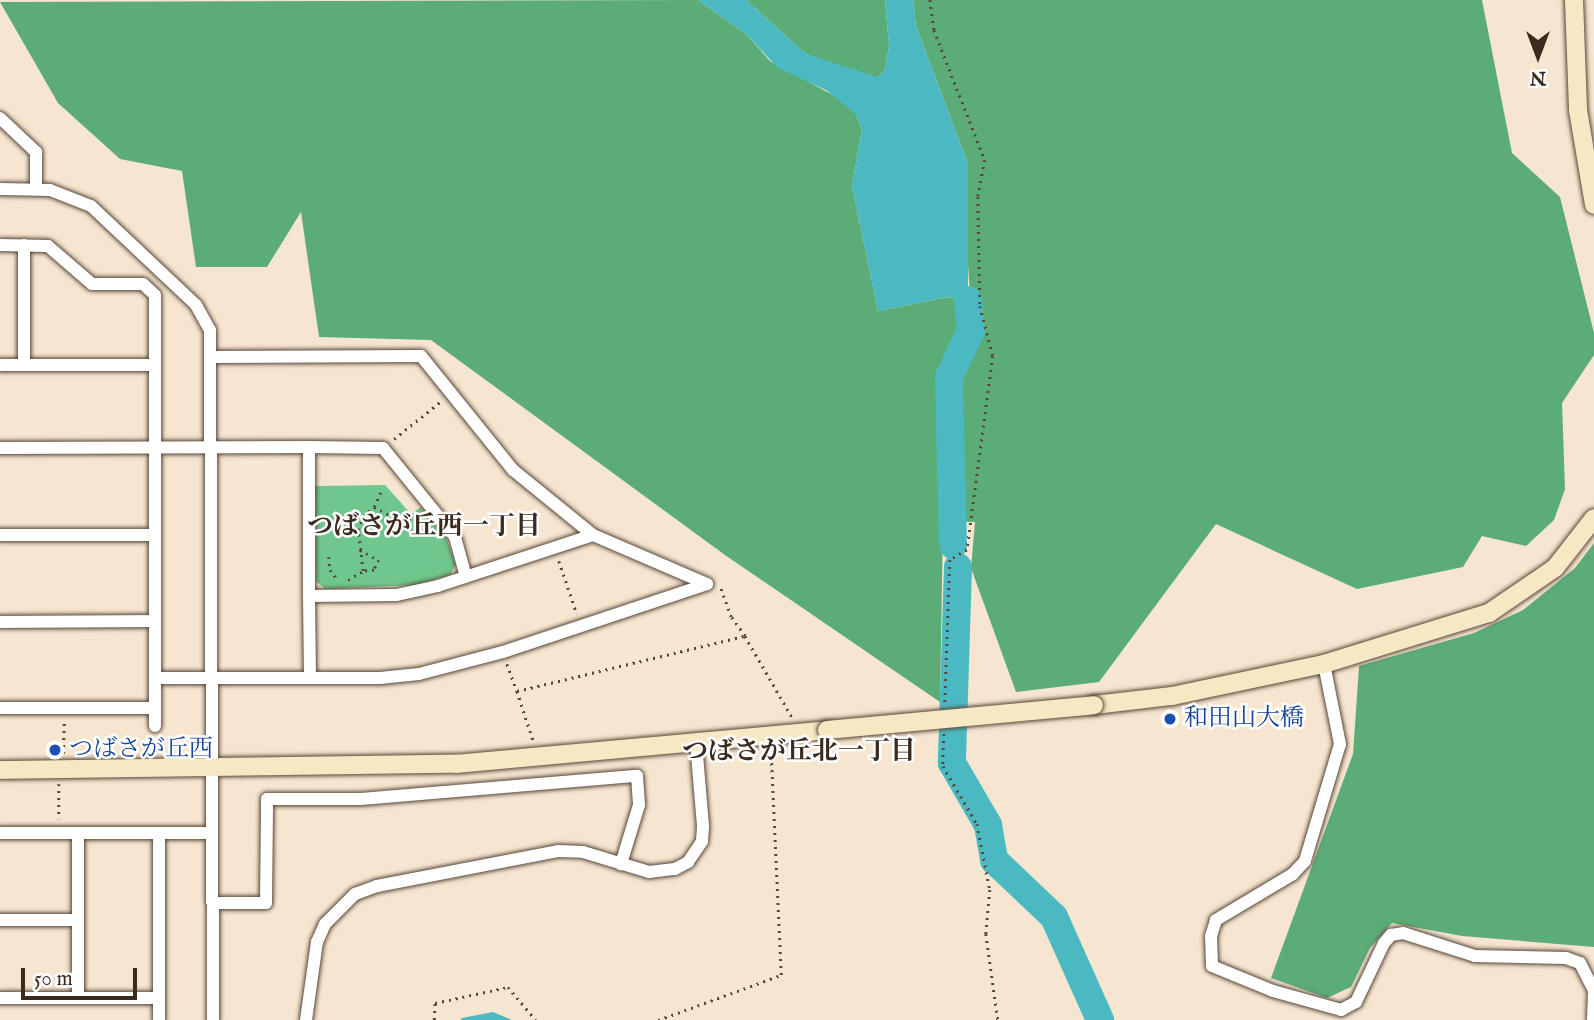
<!DOCTYPE html>
<html>
<head>
<meta charset="utf-8">
<style>
  body { margin:0 }
  #map { position:relative; width:1594px; height:1020px; overflow:hidden; background:#f6e5cf; font-family:"IM FELL English","Noto Serif JP",serif }
  div>[style] { position:absolute }
  [style*='--x'] { left:calc(var(--x)*1px); top:calc(var(--y)*1px); width:calc(var(--w)*1px); rotate:calc(var(--a)*1deg) }
  .green>* { inset:0; background:#70c78d }
  .forest>* { inset:0; background:#5cac78 }
  .water>* { inset:0; background:#4bb9c2 }
  .river>* { height:28px; margin:-14px; padding:0 14px; transform-origin:14px; border-radius:14px; background:#4bb9c2 }
  .path>* { height:2.5px; margin-top:-1.25px; transform-origin:0; background:repeating-linear-gradient(90deg,#574639 0 2px,transparent 0 7px) }
  .roads { filter:drop-shadow(0 0 2px #574639) drop-shadow(0 0 2px #574639) }
  .street>* { height:12px; margin:-6px; padding:0 6px; transform-origin:6px; border-radius:6px; background:#fff }
  .secondary>* { height:18px; margin:-9px; padding:0 9px; transform-origin:9px; border-radius:9px; background:#f7e8c3 }
  .bridges { filter:drop-shadow(0 0 2px #574639) drop-shadow(0 0 2px #574639) }
  .secondary-bridge>* { height:18px; margin:-9px; padding:0 9px; transform-origin:9px; border-radius:9px; background:#f7e8c3 }
  .dots>* { width:19px; height:19px; translate:-50% -50%; box-sizing:border-box; border:4px solid #fff; border-radius:50% }
  span { translate:-50% -50%; white-space:nowrap; text-align:center; line-height:1.15; -webkit-text-stroke:5px #fff; paint-order:stroke }
  .transit-label { font-size:24px; color:#164399 }
  .left { translate:0 -50%; text-align:left }
  .neighbourhood-label { font-size:26px; color:#3b2a1e; font-weight:700 }
  .north { position:absolute; left:1503px; top:21px; width:70px; height:70px; -webkit-text-stroke:5px #fff; paint-order:stroke; rotate:180deg; font-size:19px; font-weight:700; line-height:28px; text-align:center; color:#3b2a1e }
  .north::after { content:''; display:block; margin:auto; width:24px; height:32px; background:#3b2a1e; clip-path:polygon(50% 0,100% 100%,50% 72%,0 100%) }
  .scale { position:absolute; left:21px; top:968px; width:116px; height:32px; box-sizing:border-box; border:4px solid #3b2a1e; border-top:0; padding-left:9px; font-size:21px; line-height:24px; white-space:nowrap; color:#3b2a1e; -webkit-text-stroke:5px #fff; paint-order:stroke }
</style>
</head>
<body>
<div id="map">
  <div class="green">
    <i style="clip-path:polygon(385px 485px,411px 514px,421px 507px,446px 537px,456px 565px,450px 575px,415px 585px,325px 589px,316px 581px,315px 486px)"></i>
  </div>
  <div class="forest">
    <i style="clip-path:polygon(698px 0,746px 34px,770px 61px,844px 101px,856px 114px,862px 130px,852px 186px,878px 311px,947px 297px,968px 300px,970px 295px,964px 204px,968px 164px,916px 26px,913px 0,1482px 0,1512px 153px,1560px 197px,1594px 333px,1594px 355px,1562px 403px,1565px 489px,1554px 520px,1526px 546px,1482px 536px,1463px 567px,1357px 589px,1216px 524px,1099px 682px,1016px 692px,971px 568px,975px 522px,943px 521px,940px 702px,725px 555px,431px 340px,319px 337px,301px 212px,267px 267px,196px 267px,182px 171px,120px 159px,58px 103px,0 2px)"></i>
    <i style="clip-path:polygon(746px 0,885px 0,889px 46px,885px 70px,878px 77px,868px 76px,806px 54px)"></i>
    <i style="clip-path:polygon(1594px 543px,1594px 947px,1462px 936px,1392px 923px,1370px 948px,1351px 987px,1327px 998px,1271px 978px,1353px 754px,1359px 666px,1474px 633px,1523px 610px,1575px 568px)"></i>
  </div>
  <div class="water">
    <i style="clip-path:polygon(698px 0,746px 0,806px 54px,878px 77px,885px 70px,889px 46px,885px 0,913px 0,916px 26px,968px 164px,968px 300px,947px 297px,878px 311px,852px 186px,862px 130px,856px 114px,826px 90px,778px 68px,746px 34px)"></i>
    <i style="clip-path:polygon(493px 1012px,512px 1020px,460px 1020px,462px 1018px)"></i>
  </div>
  <div class="river">
    <i style="--x:953;--y:545;--w:168;--a:-91.4"></i>
    <i style="--x:949;--y:377;--w:52;--a:-64.9"></i>
    <i style="--x:971;--y:330;--w:30;--a:-96"></i>
    <i style="--x:958;--y:567;--w:196;--a:91.8"></i>
    <i style="--x:952;--y:763;--w:72;--a:59.9"></i>
    <i style="--x:988;--y:825;--w:36;--a:80"></i>
    <i style="--x:994;--y:860;--w:83;--a:43.5"></i>
    <i style="--x:1054;--y:917;--w:113;--a:65.9"></i>
  </div>
  <div class="path">
    <i style="--x:930;--y:0;--w:30;--a:82"></i>
    <i style="--x:934;--y:30;--w:140;--a:68.6"></i>
    <i style="--x:985;--y:160;--w:38;--a:101"></i>
    <i style="--x:978;--y:197;--w:109;--a:88.9"></i>
    <i style="--x:980;--y:306;--w:52;--a:75.4"></i>
    <i style="--x:993;--y:356;--w:196;--a:97.6"></i>
    <i style="--x:967;--y:550;--w:20;--a:150"></i>
    <i style="--x:950;--y:560;--w:143;--a:92"></i>
    <i style="--x:394;--y:439;--w:59;--a:-38.8"></i>
    <i style="--x:374;--y:507;--w:20;--a:-66"></i>
    <i style="--x:360;--y:550;--w:21;--a:28"></i>
    <i style="--x:379;--y:560;--w:11;--a:117"></i>
    <i style="--x:374;--y:570;--w:11;--a:175"></i>
    <i style="--x:329;--y:557;--w:13;--a:86"></i>
    <i style="--x:330;--y:570;--w:13;--a:51"></i>
    <i style="--x:559;--y:561;--w:56;--a:71.2"></i>
    <i style="--x:348;--y:580;--w:17;--a:-31"></i>
    <i style="--x:363;--y:571;--w:41;--a:-97"></i>
    <i style="--x:358;--y:530;--w:15;--a:-70"></i>
    <i style="--x:363;--y:516;--w:14;--a:-39"></i>
    <i style="--x:374;--y:507;--w:31;--a:27"></i>
    <i style="--x:402;--y:521;--w:19;--a:-18"></i>
    <i style="--x:745;--y:636;--w:94;--a:59.9"></i>
    <i style="--x:507;--y:664;--w:29;--a:70"></i>
    <i style="--x:517;--y:691;--w:235;--a:-13.6"></i>
    <i style="--x:745;--y:636;--w:24;--a:-126"></i>
    <i style="--x:731;--y:617;--w:30;--a:-110"></i>
    <i style="--x:517;--y:691;--w:52;--a:71.9"></i>
    <i style="--x:944;--y:734;--w:32;--a:92"></i>
    <i style="--x:943;--y:766;--w:67;--a:59.6"></i>
    <i style="--x:977;--y:824;--w:67;--a:78.9"></i>
    <i style="--x:990;--y:890;--w:44;--a:95.2"></i>
    <i style="--x:986;--y:934;--w:87;--a:82.1"></i>
    <i style="--x:63;--y:754;--w:32;--a:-88"></i>
    <i style="--x:59;--y:784;--w:35;--a:90"></i>
    <i style="--x:434;--y:1020;--w:17;--a:-87"></i>
    <i style="--x:435;--y:1003;--w:75;--a:-12.4"></i>
    <i style="--x:508;--y:987;--w:43;--a:49.7"></i>
    <i style="--x:658;--y:1020;--w:131;--a:-20.1"></i>
    <i style="--x:781;--y:975;--w:223;--a:-92.6"></i>
  </div>
  <div class="roads">
    <div class="street">
      <i style="--x:0;--y:118;--w:50;--a:43.4"></i>
      <i style="--x:36;--y:152;--w:37;--a:90"></i>
      <i style="--x:0;--y:189;--w:50;--a:1.1"></i>
      <i style="--x:50;--y:190;--w:44;--a:21.3"></i>
      <i style="--x:91;--y:206;--w:144;--a:43.3"></i>
      <i style="--x:196;--y:305;--w:29;--a:61"></i>
      <i style="--x:210;--y:330;--w:690;--a:89.75"></i>
      <i style="--x:0;--y:245;--w:48;--a:1.2"></i>
      <i style="--x:48;--y:246;--w:58;--a:40.8"></i>
      <i style="--x:92;--y:284;--w:51;--a:0"></i>
      <i style="--x:143;--y:284;--w:16;--a:43"></i>
      <i style="--x:155;--y:295;--w:431;--a:90"></i>
      <i style="--x:24;--y:245;--w:120;--a:90"></i>
      <i style="--x:213;--y:357;--w:208;--a:-0.3"></i>
      <i style="--x:421;--y:356;--w:146;--a:51.1"></i>
      <i style="--x:513;--y:470;--w:103;--a:39.1"></i>
      <i style="--x:0;--y:365;--w:155;--a:0"></i>
      <i style="--x:0;--y:448;--w:309;--a:-0.2"></i>
      <i style="--x:0;--y:535;--w:155;--a:0"></i>
      <i style="--x:309;--y:596;--w:149;--a:-90"></i>
      <i style="--x:309;--y:447;--w:74;--a:0.8"></i>
      <i style="--x:383;--y:448;--w:114;--a:51"></i>
      <i style="--x:455;--y:537;--w:41;--a:74.6"></i>
      <i style="--x:0;--y:622;--w:155;--a:-0.4"></i>
      <i style="--x:1324;--y:664;--w:82;--a:78.7"></i>
      <i style="--x:1340;--y:744;--w:122;--a:106.7"></i>
      <i style="--x:1305;--y:861;--w:18;--a:133"></i>
      <i style="--x:1293;--y:874;--w:90;--a:149.1"></i>
      <i style="--x:1216;--y:920;--w:17;--a:107"></i>
      <i style="--x:1211;--y:936;--w:30;--a:88"></i>
      <i style="--x:1212;--y:966;--w:66;--a:22.3"></i>
      <i style="--x:1273;--y:991;--w:71;--a:15.6"></i>
      <i style="--x:1341;--y:1010;--w:17;--a:-28"></i>
      <i style="--x:1356;--y:1002;--w:65;--a:-64.6"></i>
      <i style="--x:1384;--y:943;--w:11;--a:-49"></i>
      <i style="--x:1391;--y:935;--w:12;--a:-9"></i>
      <i style="--x:1403;--y:933;--w:76;--a:17.7"></i>
      <i style="--x:1475;--y:956;--w:91;--a:1.3"></i>
      <i style="--x:1566;--y:958;--w:15;--a:20"></i>
      <i style="--x:1580;--y:963;--w:30;--a:63"></i>
      <i style="--x:155;--y:678;--w:225;--a:0"></i>
      <i style="--x:380;--y:678;--w:39;--a:-6"></i>
      <i style="--x:419;--y:674;--w:87;--a:-14.7"></i>
      <i style="--x:503;--y:652;--w:215;--a:-18.4"></i>
      <i style="--x:707;--y:584;--w:124;--a:-156.7"></i>
      <i style="--x:593;--y:535;--w:163;--a:161.8"></i>
      <i style="--x:438;--y:586;--w:43;--a:167.9"></i>
      <i style="--x:396;--y:595;--w:87;--a:179.3"></i>
      <i style="--x:309;--y:596;--w:82;--a:89.3"></i>
      <i style="--x:0;--y:708;--w:155;--a:0"></i>
      <i style="--x:0;--y:833;--w:212;--a:0"></i>
      <i style="--x:78;--y:833;--w:165;--a:90"></i>
      <i style="--x:159;--y:833;--w:187;--a:90"></i>
      <i style="--x:213;--y:903;--w:53;--a:0"></i>
      <i style="--x:266;--y:903;--w:104;--a:-89.4"></i>
      <i style="--x:267;--y:799;--w:94;--a:0"></i>
      <i style="--x:361;--y:799;--w:277;--a:-4.8"></i>
      <i style="--x:637;--y:776;--w:29;--a:86"></i>
      <i style="--x:639;--y:805;--w:62;--a:107"></i>
      <i style="--x:0;--y:920;--w:78;--a:0"></i>
      <i style="--x:0;--y:998;--w:159;--a:0"></i>
      <i style="--x:306;--y:1020;--w:79;--a:-82"></i>
      <i style="--x:317;--y:942;--w:20;--a:-66"></i>
      <i style="--x:325;--y:924;--w:42;--a:-45"></i>
      <i style="--x:355;--y:894;--w:23;--a:-20"></i>
      <i style="--x:377;--y:886;--w:184;--a:-10.9"></i>
      <i style="--x:558;--y:851;--w:25;--a:2"></i>
      <i style="--x:583;--y:852;--w:69;--a:16.9"></i>
      <i style="--x:649;--y:872;--w:26;--a:-7"></i>
      <i style="--x:675;--y:869;--w:15;--a:-28"></i>
      <i style="--x:688;--y:862;--w:25;--a:-56"></i>
      <i style="--x:702;--y:841;--w:15;--a:-86"></i>
      <i style="--x:703;--y:826;--w:84;--a:-94.8"></i>
      <i style="--x:1593;--y:1020;--w:28;--a:-88"></i>
    </div>
    <div class="secondary">
      <i style="--x:1574;--y:0;--w:110;--a:87.9"></i>
      <i style="--x:1578;--y:110;--w:96;--a:80.4"></i>
      <i style="--x:1094;--y:705;--w:79;--a:-6.6"></i>
      <i style="--x:1172;--y:696;--w:155;--a:-11.9"></i>
      <i style="--x:1324;--y:664;--w:173;--a:-17.2"></i>
      <i style="--x:1489;--y:613;--w:80;--a:-34.3"></i>
      <i style="--x:1555;--y:568;--w:63;--a:-52"></i>
      <i style="--x:0;--y:770;--w:456;--a:-0.8"></i>
      <i style="--x:456;--y:764;--w:373;--a:-5.2"></i>
    </div>
  </div>
  <div class="bridges">
    <div class="secondary-bridge">
      <i style="--x:827;--y:730;--w:268;--a:-5.3"></i>
    </div>
  </div>
  <div class="dots">
    <i style="left:1170px;top:719px;background:#1a4fb4"></i>
    <i style="left:55px;top:750px;background:#1a4fb4"></i>
  </div>
  <div class="transit-label">
    <span class="left" style="left:1184px;top:719px">和田山大橋</span>
    <span class="left" style="left:69px;top:750px">つばさが丘西</span>
  </div>
  <div class="neighbourhood-label">
    <span style="left:424px;top:527px">つばさが丘西一丁目</span>
    <span style="left:799px;top:752px">つばさが丘北一丁目</span>
  </div>
  <div class="north">N</div>
  <div class="scale">50 m</div>
</div>
</body>
</html>
